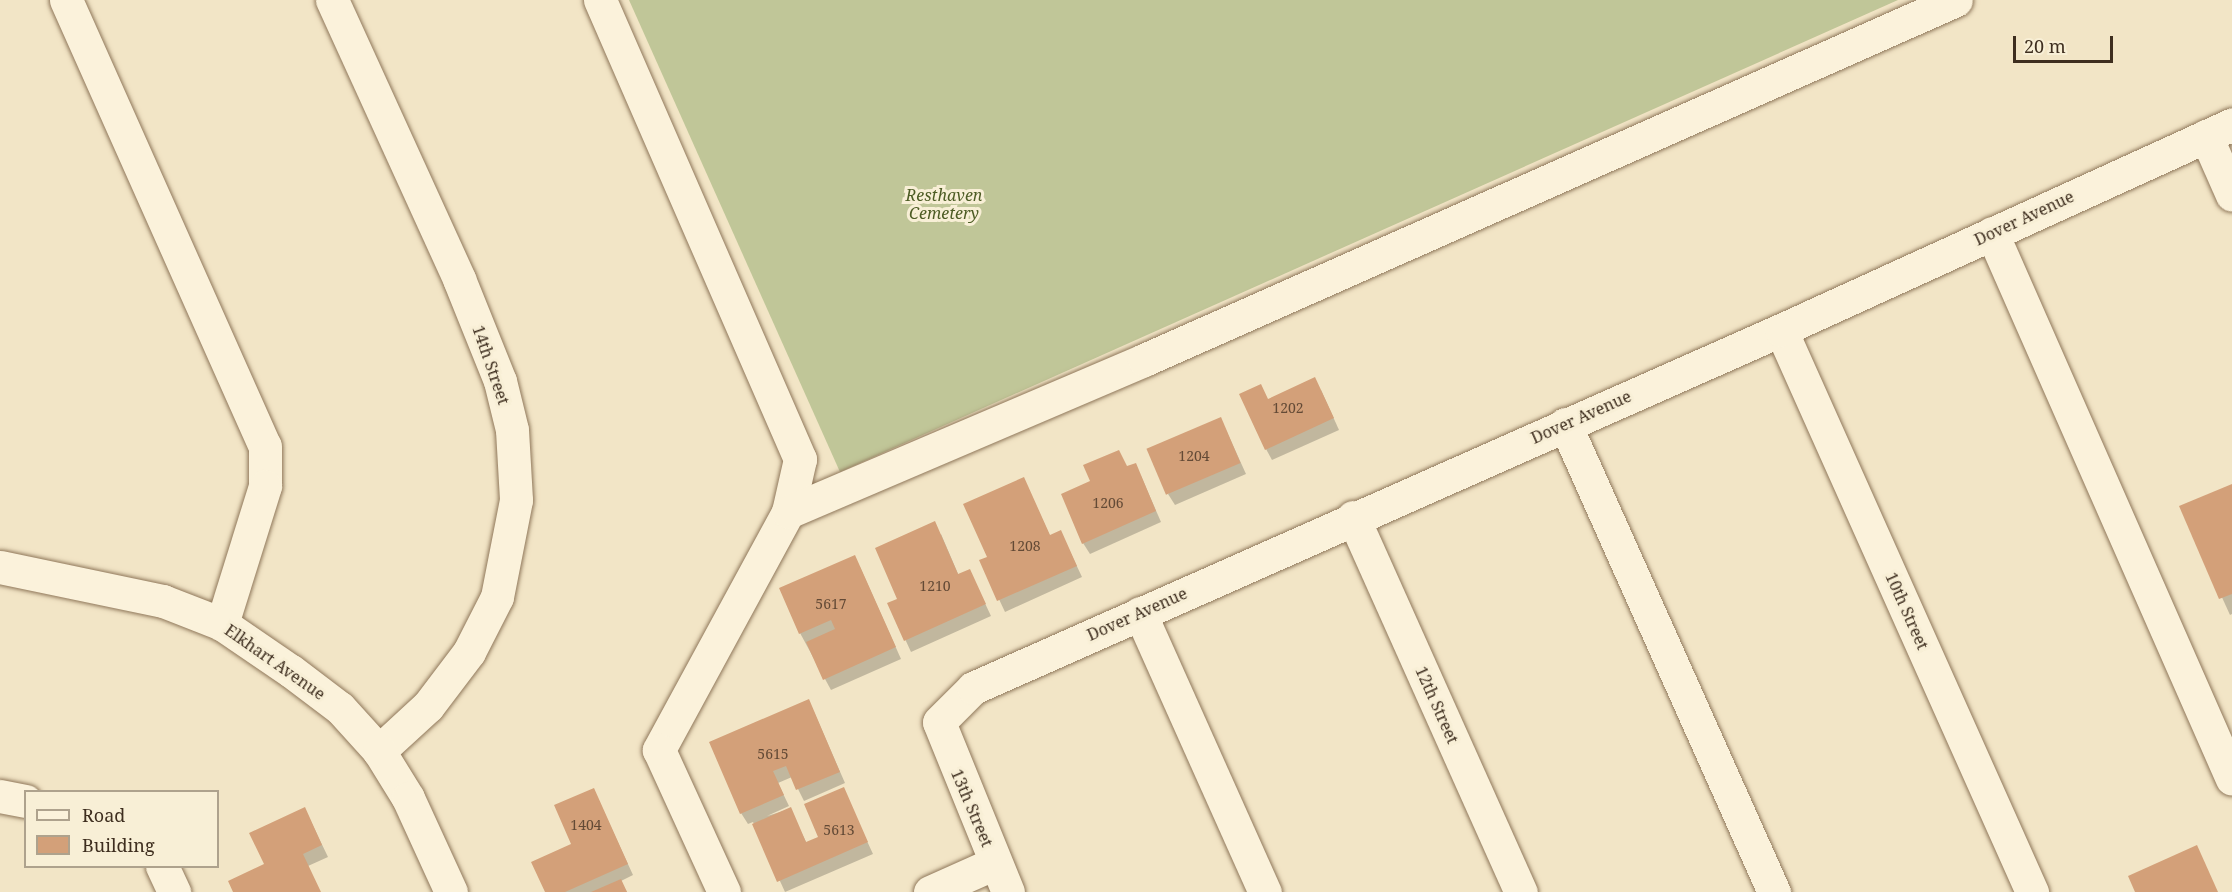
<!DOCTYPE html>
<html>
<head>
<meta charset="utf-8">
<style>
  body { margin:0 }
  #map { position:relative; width:2232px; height:892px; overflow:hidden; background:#f2e5c6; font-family:"Noto Serif",serif }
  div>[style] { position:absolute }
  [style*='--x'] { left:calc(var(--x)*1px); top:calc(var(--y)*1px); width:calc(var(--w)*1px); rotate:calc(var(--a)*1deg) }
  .cemetery>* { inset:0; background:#c0c698 }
  .shadow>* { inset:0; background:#0003 }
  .building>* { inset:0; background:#d3a079; transform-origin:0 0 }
  .roads { filter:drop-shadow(0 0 2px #8f775a) drop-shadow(0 0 2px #8f775a) }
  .minor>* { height:33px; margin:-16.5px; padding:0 16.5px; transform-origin:16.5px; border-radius:16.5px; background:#fbf2db }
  span { translate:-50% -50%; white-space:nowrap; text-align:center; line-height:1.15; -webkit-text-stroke:6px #f8efd6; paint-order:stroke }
  .number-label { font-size:14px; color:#634a36 }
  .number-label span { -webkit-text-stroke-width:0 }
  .park-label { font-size:16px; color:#4d5c24; font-style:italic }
  .street-label { font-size:16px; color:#3e2e1f }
  .legend { position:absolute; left:24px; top:790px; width:195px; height:78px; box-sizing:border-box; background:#f8efd6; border:2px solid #aea28d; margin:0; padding:8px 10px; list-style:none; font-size:18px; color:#3e2e1f }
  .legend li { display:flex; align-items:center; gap:12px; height:30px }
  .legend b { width:30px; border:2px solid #aea28d }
  .scale { position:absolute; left:2013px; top:36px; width:100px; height:27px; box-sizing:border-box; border:3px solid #3e2e1f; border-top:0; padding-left:8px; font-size:18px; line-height:21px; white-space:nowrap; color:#3e2e1f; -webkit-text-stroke:4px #f8efd6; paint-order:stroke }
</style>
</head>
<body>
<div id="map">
  <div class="cemetery">
    <i style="clip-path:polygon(629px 0,1898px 0,840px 472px)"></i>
  </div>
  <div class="shadow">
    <i style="clip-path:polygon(1321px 390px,1339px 430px,1272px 460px,1266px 449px,1268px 400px)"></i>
    <i style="clip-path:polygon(1226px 430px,1246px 474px,1175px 505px,1168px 494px)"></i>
    <i style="clip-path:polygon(1127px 468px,1141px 476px,1161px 522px,1090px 554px,1083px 543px)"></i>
    <i style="clip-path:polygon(1024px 479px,1050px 536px,1066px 543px,1082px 577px,1005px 612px,981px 561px,989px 557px)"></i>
    <i style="clip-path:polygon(2232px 486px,2232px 614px,2230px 615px,2181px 507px)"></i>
    <i style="clip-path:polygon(941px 534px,959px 576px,975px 582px,991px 616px,911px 652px,889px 604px,899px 599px)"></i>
    <i style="clip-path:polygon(860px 567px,901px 659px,831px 690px,800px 633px)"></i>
    <i style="clip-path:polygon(814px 712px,845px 783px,804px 801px,792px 777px,778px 783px,789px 806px,767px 816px,790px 809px,807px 844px,820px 838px,843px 789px,873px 854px,785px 892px,753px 822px,748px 824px,741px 813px)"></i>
    <i style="clip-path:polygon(599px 801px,633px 875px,621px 881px,627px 892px,546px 892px)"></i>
    <i style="clip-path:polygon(305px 809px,328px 857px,308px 866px,320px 892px,235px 892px,266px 865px)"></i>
  </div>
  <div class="building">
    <i style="clip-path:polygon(1315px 377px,1334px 418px,1265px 450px,1239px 394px,1261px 384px,1268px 399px)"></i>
    <i style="left:1221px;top:417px;width:50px;height:81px;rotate:67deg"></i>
    <i style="clip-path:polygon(1119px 450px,1127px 466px,1136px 463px,1156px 511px,1082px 544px,1061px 494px,1090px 481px,1083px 465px)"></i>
    <i style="clip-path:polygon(1024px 477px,1050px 535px,1061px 530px,1077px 566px,997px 601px,979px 560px,987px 557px,963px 504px)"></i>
    <i style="clip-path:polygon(2232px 484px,2232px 594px,2219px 599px,2179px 506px)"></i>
    <i style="clip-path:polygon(935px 521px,958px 574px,970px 569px,986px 604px,904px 641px,887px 603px,897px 599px,875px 548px)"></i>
    <i style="clip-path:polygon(855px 555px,896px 647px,823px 680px,806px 642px,835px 629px,831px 620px,799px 634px,779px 588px)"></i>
    <i style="clip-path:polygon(809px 699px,840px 772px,796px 790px,786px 766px,773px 771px,784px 795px,740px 814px,709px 742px)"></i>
    <i style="clip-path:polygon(844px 787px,868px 842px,777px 882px,752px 824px,791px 807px,806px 842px,818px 837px,804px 804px)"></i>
    <i style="clip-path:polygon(594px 788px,628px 864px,565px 892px,545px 892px,531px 862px,571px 844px,554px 805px)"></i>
    <i style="clip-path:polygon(305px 807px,322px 845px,303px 854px,321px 892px,233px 892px,228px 881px,264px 864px,249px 833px)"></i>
    <i style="clip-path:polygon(2197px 845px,2218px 892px,2135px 892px,2128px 876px)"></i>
    <i style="clip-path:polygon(621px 879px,627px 892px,591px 892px)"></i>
  </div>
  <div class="roads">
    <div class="minor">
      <i style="--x:66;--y:0;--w:488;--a:66"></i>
      <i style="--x:265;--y:446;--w:40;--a:90"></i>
      <i style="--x:265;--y:486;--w:145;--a:107.3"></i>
      <i style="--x:332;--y:0;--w:307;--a:65.5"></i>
      <i style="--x:459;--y:279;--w:110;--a:68.1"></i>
      <i style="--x:500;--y:381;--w:50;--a:76.2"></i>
      <i style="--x:512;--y:430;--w:70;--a:86.7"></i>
      <i style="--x:516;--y:500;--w:99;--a:101.1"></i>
      <i style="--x:497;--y:597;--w:62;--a:117"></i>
      <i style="--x:469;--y:652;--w:68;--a:127.2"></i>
      <i style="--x:428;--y:706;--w:67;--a:137.4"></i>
      <i style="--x:600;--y:0;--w:501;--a:66.46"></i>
      <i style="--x:800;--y:459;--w:54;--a:102.8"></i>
      <i style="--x:788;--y:512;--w:271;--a:118.5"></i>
      <i style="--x:659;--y:750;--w:156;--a:65.4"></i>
      <i style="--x:2206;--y:136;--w:64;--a:66.2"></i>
      <i style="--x:1992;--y:233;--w:596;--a:66.27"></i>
      <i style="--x:1781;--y:330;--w:616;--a:65.93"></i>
      <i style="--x:1565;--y:424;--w:513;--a:65.94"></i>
      <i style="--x:788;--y:512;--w:387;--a:-23.1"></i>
      <i style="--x:1144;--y:360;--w:888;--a:-23.91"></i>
      <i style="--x:1353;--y:517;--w:411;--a:65.9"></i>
      <i style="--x:0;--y:567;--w:167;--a:11.8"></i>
      <i style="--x:163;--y:601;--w:63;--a:21.3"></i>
      <i style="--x:222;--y:624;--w:83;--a:34.3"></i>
      <i style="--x:291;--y:671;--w:61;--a:37.1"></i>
      <i style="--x:340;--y:708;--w:58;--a:47.8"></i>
      <i style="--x:379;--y:751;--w:55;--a:58.3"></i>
      <i style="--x:408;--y:798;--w:103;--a:65.4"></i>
      <i style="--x:1140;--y:613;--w:306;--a:65.9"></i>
      <i style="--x:0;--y:796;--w:26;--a:11"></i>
      <i style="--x:162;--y:866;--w:29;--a:65"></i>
      <i style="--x:930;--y:892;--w:71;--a:-24"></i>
      <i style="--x:1008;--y:892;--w:183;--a:-112.1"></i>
      <i style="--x:939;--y:722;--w:48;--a:-45"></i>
      <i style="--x:973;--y:688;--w:884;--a:-23.9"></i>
      <i style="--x:1781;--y:330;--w:496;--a:-24.5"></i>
    </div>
  </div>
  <div class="number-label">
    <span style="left:1288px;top:408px">1202</span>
    <span style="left:1194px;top:456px">1204</span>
    <span style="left:1108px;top:503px">1206</span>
    <span style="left:1025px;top:546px">1208</span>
    <span style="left:935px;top:586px">1210</span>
    <span style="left:831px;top:604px">5617</span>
    <span style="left:773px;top:754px">5615</span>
    <span style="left:586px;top:825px">1404</span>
    <span style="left:839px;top:830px">5613</span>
  </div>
  <div class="park-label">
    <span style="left:944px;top:204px">Resthaven<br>Cemetery</span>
  </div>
  <div class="street-label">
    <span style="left:2024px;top:218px;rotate:-25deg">Dover Avenue</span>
    <span style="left:491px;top:365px;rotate:71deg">14th Street</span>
    <span style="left:1581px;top:417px;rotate:-24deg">Dover Avenue</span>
    <span style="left:1907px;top:611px;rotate:66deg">10th Street</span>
    <span style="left:1137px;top:614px;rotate:-24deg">Dover Avenue</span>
    <span style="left:275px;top:662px;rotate:35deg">Elkhart Avenue</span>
    <span style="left:1437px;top:705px;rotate:66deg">12th Street</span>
    <span style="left:972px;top:808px;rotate:67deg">13th Street</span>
  </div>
  <ul class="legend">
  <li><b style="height:8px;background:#fbf2db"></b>Road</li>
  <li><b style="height:16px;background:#d3a079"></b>Building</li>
  </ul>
  <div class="scale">20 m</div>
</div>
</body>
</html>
